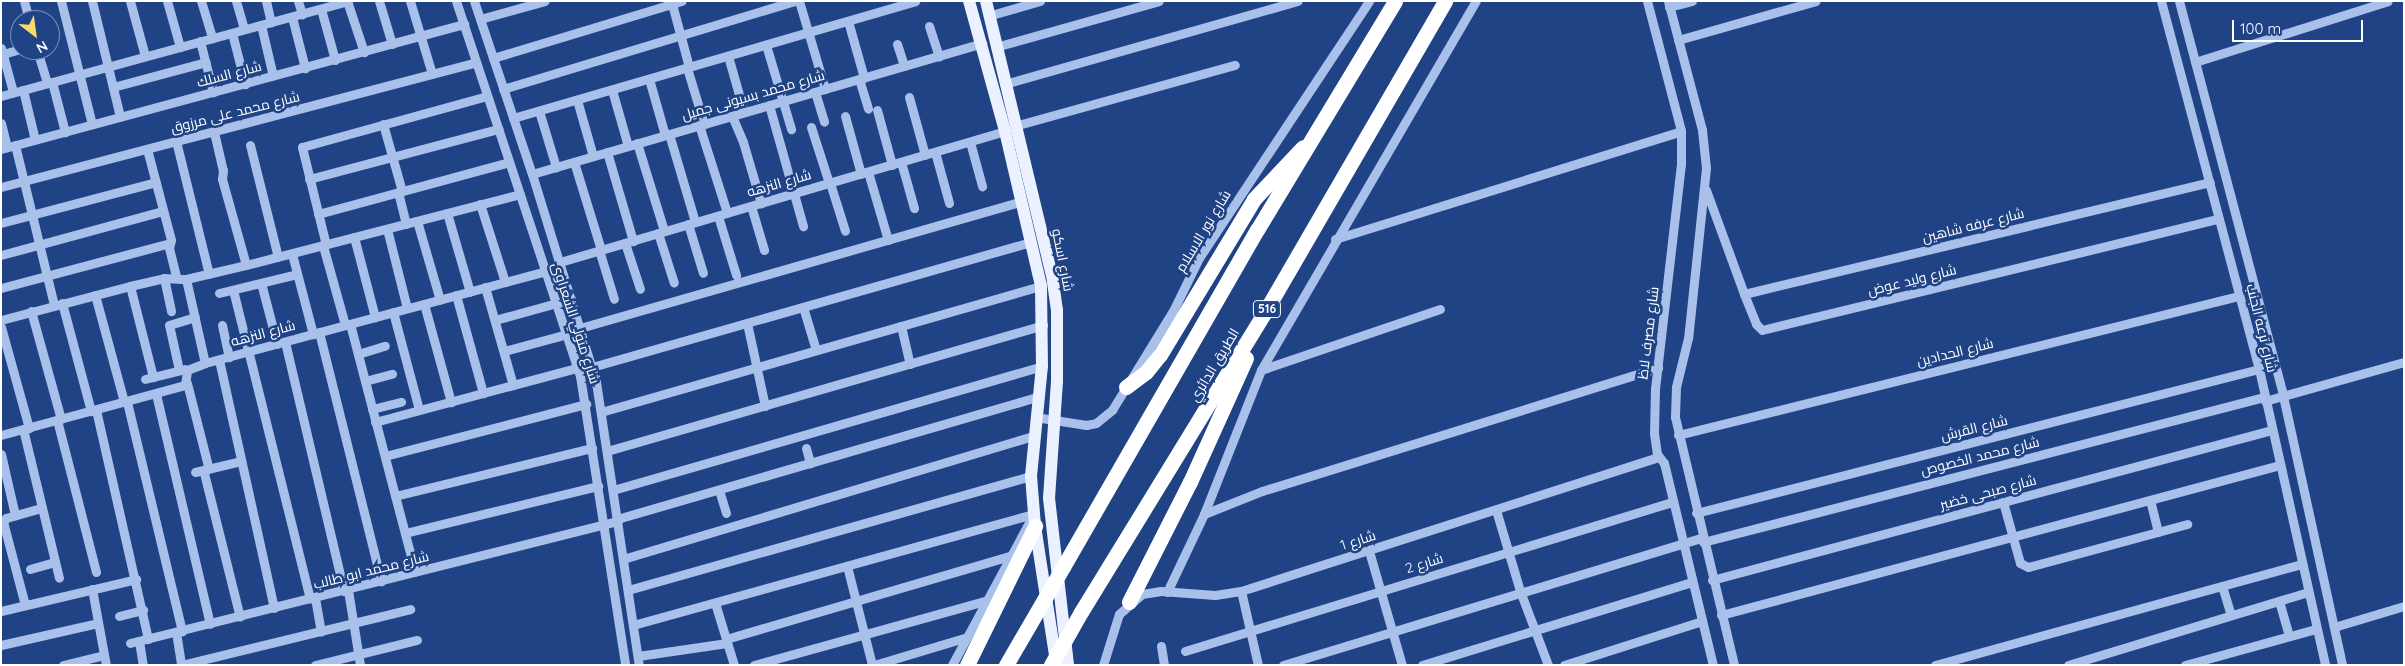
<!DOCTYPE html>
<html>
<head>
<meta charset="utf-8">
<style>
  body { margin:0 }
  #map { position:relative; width:2405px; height:666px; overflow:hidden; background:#1f4385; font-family:Quicksand,Cairo,sans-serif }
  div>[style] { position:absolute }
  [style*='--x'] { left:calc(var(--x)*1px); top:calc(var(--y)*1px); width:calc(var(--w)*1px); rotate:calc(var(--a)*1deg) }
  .minor>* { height:9px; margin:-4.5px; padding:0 4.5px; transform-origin:4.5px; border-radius:4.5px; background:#a8c0ea }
  .major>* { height:12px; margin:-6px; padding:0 6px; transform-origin:6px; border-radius:6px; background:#ebf1fe }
  .highway>* { height:15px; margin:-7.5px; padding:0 7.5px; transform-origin:7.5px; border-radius:7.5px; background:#fff }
  .highway-bridge>* { height:15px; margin:-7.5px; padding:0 7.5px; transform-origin:7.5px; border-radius:7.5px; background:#fff }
  span { translate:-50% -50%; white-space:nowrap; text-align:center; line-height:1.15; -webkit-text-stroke:5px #1f4385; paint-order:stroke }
  .shield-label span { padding:1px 4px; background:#1f4385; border:1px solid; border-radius:4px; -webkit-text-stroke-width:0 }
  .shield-label { font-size:12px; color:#fff; font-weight:700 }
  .street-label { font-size:14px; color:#fff }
  .frame { position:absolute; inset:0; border:2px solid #fff; pointer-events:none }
  .north { position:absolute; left:10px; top:10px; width:50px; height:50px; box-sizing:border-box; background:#1f4385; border:1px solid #798eb6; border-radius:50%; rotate:150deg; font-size:14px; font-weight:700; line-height:20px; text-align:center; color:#fff }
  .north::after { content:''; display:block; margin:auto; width:18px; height:22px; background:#f7db68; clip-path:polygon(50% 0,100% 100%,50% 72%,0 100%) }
  .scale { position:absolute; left:2232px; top:20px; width:131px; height:22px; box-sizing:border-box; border:2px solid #fff; border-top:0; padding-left:6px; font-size:15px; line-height:18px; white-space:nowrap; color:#fff; -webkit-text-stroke:4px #1f4385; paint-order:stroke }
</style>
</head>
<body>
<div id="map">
  <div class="minor">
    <i style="--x:24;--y:1;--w:20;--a:75"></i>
    <i style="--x:61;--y:1;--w:127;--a:75.9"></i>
    <i style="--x:92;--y:1;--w:119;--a:76.4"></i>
    <i style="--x:130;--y:1;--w:57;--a:74.7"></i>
    <i style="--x:167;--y:1;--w:48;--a:74.2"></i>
    <i style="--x:201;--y:1;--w:39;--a:73"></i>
    <i style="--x:236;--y:1;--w:29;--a:74"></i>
    <i style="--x:266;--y:1;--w:22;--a:77"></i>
    <i style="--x:298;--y:1;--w:14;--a:73"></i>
    <i style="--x:347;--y:1;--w:54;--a:71.6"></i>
    <i style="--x:379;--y:1;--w:45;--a:73.2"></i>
    <i style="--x:410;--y:1;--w:76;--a:73.2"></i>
    <i style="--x:456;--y:1;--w:395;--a:71.7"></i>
    <i style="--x:580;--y:376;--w:292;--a:81.1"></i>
    <i style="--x:474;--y:1;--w:182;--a:71.5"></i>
    <i style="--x:532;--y:174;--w:218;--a:72.9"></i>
    <i style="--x:596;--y:382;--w:286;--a:81.4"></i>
    <i style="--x:799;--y:1;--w:92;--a:73.5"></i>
    <i style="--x:1647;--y:1;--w:134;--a:75.3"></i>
    <i style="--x:1681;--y:131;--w:33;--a:90"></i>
    <i style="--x:1681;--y:164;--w:226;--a:96.6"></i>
    <i style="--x:1655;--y:389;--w:44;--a:91.3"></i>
    <i style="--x:1654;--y:433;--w:21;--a:82"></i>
    <i style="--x:1657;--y:454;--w:11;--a:52"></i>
    <i style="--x:1664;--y:463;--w:208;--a:76.4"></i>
    <i style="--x:1668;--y:1;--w:133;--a:75.2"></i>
    <i style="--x:1702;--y:130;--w:38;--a:84"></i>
    <i style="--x:1706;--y:168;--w:171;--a:96"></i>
    <i style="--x:1688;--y:338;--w:50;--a:103.8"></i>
    <i style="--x:1676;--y:387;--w:30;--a:92"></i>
    <i style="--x:1675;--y:417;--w:255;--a:76.6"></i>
    <i style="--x:2161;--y:1;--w:381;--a:75.1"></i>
    <i style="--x:2259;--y:369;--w:303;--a:77.4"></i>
    <i style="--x:2179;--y:1;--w:408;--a:75.2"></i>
    <i style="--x:2283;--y:396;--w:275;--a:77.6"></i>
    <i style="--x:672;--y:4;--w:65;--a:74.9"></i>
    <i style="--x:1669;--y:7;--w:24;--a:-15"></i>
    <i style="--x:321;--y:9;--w:53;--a:74.6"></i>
    <i style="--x:991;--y:15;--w:51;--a:-15.9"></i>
    <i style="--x:292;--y:17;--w:53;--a:75.7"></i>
    <i style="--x:480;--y:19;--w:67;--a:-15.5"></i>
    <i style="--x:848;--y:21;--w:59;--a:74.3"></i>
    <i style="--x:261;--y:25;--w:52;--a:76.8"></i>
    <i style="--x:929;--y:26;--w:32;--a:72"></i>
    <i style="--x:232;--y:33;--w:53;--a:75.7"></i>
    <i style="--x:1678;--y:40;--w:143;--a:-15.8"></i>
    <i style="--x:200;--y:41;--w:53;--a:75.7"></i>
    <i style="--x:897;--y:44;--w:23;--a:72"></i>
    <i style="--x:766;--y:45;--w:88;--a:73.4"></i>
    <i style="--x:999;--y:46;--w:166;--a:-15.7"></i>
    <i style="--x:1;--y:48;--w:46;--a:74.7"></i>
    <i style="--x:37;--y:50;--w:34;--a:73"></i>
    <i style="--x:3;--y:54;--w:18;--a:-16"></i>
    <i style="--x:728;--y:56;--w:58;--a:74.1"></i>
    <i style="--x:493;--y:58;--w:197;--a:-16.8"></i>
    <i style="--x:2195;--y:62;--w:202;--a:-17.5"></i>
    <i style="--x:687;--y:68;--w:59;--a:73.1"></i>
    <i style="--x:649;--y:79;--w:58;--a:74.1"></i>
    <i style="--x:859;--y:79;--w:31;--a:73"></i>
    <i style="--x:52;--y:82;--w:52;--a:75.4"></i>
    <i style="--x:1008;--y:83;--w:301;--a:-15.8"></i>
    <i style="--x:113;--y:87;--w:96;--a:-15"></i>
    <i style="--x:503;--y:89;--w:304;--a:-16.8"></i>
    <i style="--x:23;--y:90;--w:51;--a:76.5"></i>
    <i style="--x:612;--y:90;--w:58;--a:74.1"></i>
    <i style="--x:815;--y:92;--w:31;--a:73"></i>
    <i style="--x:1;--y:96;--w:360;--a:-15.3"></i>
    <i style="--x:909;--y:97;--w:60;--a:74.6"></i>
    <i style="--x:577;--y:100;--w:58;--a:74.1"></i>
    <i style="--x:769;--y:105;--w:126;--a:74.3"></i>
    <i style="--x:877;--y:110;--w:57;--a:74.7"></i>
    <i style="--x:539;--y:111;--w:59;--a:73.1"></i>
    <i style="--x:732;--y:116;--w:28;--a:67"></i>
    <i style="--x:743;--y:142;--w:64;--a:73.6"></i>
    <i style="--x:845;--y:116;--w:60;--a:74.6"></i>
    <i style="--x:513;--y:118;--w:419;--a:-16.2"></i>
    <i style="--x:1;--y:123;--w:25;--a:76"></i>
    <i style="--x:383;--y:124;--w:70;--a:74.2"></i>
    <i style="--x:699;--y:125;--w:92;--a:72.3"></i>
    <i style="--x:1018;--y:125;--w:225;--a:-15.5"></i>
    <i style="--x:811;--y:127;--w:59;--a:72.2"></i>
    <i style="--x:214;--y:132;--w:39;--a:77"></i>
    <i style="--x:223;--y:170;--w:9;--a:96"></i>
    <i style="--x:222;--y:179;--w:89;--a:74.4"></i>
    <i style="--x:669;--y:134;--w:92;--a:73.5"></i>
    <i style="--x:176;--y:141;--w:137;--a:76.1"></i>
    <i style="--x:970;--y:142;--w:46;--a:74.7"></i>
    <i style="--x:637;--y:143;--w:92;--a:72.9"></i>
    <i style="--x:15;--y:145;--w:165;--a:76.3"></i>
    <i style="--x:250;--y:145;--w:115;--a:76"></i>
    <i style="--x:1;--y:149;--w:480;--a:-15.1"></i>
    <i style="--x:147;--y:149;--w:94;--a:75.2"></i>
    <i style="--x:171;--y:240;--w:8;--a:104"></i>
    <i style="--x:169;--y:248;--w:30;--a:76"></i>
    <i style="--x:607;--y:152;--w:93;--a:73.7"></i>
    <i style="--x:935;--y:152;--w:53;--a:74.6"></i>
    <i style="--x:574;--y:162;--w:92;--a:72.9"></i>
    <i style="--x:901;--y:162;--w:48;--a:74.2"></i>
    <i style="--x:868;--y:172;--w:71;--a:73.6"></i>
    <i style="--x:532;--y:174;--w:469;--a:-16.2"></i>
    <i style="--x:309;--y:179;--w:196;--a:-14.8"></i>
    <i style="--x:830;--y:183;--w:50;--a:72.6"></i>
    <i style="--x:1;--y:187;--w:491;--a:-14.7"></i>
    <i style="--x:1706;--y:190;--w:111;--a:69.9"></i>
    <i style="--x:1744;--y:294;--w:32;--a:68"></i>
    <i style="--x:1756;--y:324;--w:8;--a:45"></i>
    <i style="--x:1762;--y:330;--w:470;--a:-13.7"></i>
    <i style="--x:398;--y:192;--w:33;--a:76"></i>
    <i style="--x:480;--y:204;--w:82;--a:72.2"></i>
    <i style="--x:751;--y:206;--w:46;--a:73.5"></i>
    <i style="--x:447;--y:213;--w:82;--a:73.8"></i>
    <i style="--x:318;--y:214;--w:198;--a:-15.2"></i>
    <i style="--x:718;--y:216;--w:62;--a:73"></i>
    <i style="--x:417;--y:221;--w:82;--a:73.8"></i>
    <i style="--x:1;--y:223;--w:160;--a:-14.8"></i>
    <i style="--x:688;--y:224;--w:51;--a:73"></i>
    <i style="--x:387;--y:229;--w:81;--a:75.8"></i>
    <i style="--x:658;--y:233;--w:52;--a:72.3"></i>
    <i style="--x:354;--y:237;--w:83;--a:75.3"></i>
    <i style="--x:1335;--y:239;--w:362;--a:-17.3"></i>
    <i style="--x:625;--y:243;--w:48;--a:71.9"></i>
    <i style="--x:326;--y:245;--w:101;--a:-103.8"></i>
    <i style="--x:302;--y:147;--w:192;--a:-15.4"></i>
    <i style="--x:323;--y:246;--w:82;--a:74.4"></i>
    <i style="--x:599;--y:250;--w:51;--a:73"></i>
    <i style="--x:292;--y:254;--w:83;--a:75.3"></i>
    <i style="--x:1;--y:255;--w:168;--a:-15.2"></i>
    <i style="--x:560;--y:262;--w:464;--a:-16.4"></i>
    <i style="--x:164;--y:278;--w:34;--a:78"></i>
    <i style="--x:186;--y:279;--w:86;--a:77.3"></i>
    <i style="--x:261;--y:283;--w:63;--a:75.3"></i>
    <i style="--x:130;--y:286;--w:94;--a:75.8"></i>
    <i style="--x:485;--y:287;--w:102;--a:74.1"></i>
    <i style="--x:1;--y:288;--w:175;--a:-14.9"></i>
    <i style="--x:233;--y:290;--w:318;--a:76"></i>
    <i style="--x:219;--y:293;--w:80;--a:-13.7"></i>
    <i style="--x:1744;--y:294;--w:479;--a:-13.5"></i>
    <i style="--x:95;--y:295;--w:111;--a:74.8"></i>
    <i style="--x:456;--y:295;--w:102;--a:74.6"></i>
    <i style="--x:62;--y:303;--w:112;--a:75"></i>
    <i style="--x:424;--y:304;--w:102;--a:74.6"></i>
    <i style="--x:803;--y:307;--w:45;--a:73.2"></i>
    <i style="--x:31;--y:311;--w:112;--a:74.5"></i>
    <i style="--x:393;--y:312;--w:101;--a:75.1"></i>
    <i style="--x:1;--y:320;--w:133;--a:-14.8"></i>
    <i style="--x:130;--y:286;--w:35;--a:-13"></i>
    <i style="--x:164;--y:278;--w:22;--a:3"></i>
    <i style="--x:186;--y:279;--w:62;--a:-13.1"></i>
    <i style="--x:246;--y:265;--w:283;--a:-14.5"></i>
    <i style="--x:495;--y:320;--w:79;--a:-15.4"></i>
    <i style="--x:747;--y:323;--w:85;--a:77.8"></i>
    <i style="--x:350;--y:324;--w:256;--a:75.3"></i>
    <i style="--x:222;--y:325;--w:33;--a:78"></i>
    <i style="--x:901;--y:326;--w:39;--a:77"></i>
    <i style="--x:1;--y:327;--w:105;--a:74.5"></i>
    <i style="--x:580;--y:328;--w:460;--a:-16"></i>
    <i style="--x:319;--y:332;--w:257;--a:76"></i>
    <i style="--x:285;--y:342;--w:256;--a:76.7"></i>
    <i style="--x:504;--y:351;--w:65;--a:-15.1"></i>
    <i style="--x:358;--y:354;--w:28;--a:-17"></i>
    <i style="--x:219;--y:360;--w:254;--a:77.5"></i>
    <i style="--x:592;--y:367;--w:457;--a:-15.9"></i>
    <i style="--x:179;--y:370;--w:46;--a:-102.5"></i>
    <i style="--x:169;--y:325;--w:27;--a:-17"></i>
    <i style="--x:1261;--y:370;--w:189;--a:-18.8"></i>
    <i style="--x:145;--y:379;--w:41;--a:-14"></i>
    <i style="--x:365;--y:381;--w:28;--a:-15"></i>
    <i style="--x:187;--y:383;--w:86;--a:75.8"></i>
    <i style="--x:208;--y:466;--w:8;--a:120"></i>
    <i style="--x:204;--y:473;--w:148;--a:76"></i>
    <i style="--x:156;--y:394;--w:236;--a:76.8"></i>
    <i style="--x:2265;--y:401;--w:144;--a:-15.7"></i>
    <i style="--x:127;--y:402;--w:236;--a:76.5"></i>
    <i style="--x:372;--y:409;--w:30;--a:-14"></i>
    <i style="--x:96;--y:410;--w:235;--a:77.2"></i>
    <i style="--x:601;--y:412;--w:458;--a:-16"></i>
    <i style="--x:1035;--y:417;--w:52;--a:8.9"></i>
    <i style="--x:1086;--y:425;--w:10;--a:-11"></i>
    <i style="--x:1096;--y:423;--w:21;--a:-39"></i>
    <i style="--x:1112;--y:410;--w:116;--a:-58.4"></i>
    <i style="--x:1173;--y:311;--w:59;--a:-63.9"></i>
    <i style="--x:1199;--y:258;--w:308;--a:-56.5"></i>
    <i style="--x:57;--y:420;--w:157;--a:75.6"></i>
    <i style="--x:375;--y:422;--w:209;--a:-15"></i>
    <i style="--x:23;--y:429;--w:153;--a:76.4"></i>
    <i style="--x:1;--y:435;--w:191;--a:-15.2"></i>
    <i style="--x:185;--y:385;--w:15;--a:-82"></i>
    <i style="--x:187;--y:370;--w:19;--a:-21"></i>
    <i style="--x:205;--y:363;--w:352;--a:-15.1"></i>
    <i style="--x:1678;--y:435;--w:578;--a:-13.92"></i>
    <i style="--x:806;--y:448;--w:16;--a:75"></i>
    <i style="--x:607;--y:451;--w:454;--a:-16.1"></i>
    <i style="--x:1;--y:454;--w:63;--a:77.1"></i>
    <i style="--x:385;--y:456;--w:208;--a:-14.5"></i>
    <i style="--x:195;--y:472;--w:47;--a:-13.4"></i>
    <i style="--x:613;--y:490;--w:447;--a:-16.1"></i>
    <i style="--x:719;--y:490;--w:24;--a:73"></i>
    <i style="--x:395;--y:496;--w:203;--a:-13.7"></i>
    <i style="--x:2150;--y:500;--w:33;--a:76"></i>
    <i style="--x:2003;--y:502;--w:63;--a:74.4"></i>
    <i style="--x:2020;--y:563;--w:9;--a:27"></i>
    <i style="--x:2028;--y:567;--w:165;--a:-15.1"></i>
    <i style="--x:1496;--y:510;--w:84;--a:73.5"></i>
    <i style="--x:1520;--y:591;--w:79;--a:69.3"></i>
    <i style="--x:1696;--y:513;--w:581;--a:-14.35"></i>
    <i style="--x:1204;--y:514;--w:62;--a:-21.6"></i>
    <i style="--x:1262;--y:491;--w:415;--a:-17.3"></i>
    <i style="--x:617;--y:519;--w:438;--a:-16.2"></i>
    <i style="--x:405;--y:533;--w:199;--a:-13.7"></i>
    <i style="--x:1703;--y:542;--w:579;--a:-14.49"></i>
    <i style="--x:1369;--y:551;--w:119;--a:73.9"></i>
    <i style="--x:623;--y:559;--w:428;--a:-16.7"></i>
    <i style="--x:847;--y:566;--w:102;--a:75.8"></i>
    <i style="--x:30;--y:569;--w:26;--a:-16"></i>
    <i style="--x:1712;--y:580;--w:580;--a:-15"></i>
    <i style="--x:2222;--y:586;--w:30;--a:73"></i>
    <i style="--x:92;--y:589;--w:77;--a:79.6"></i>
    <i style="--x:348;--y:590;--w:76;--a:80.9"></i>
    <i style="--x:628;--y:590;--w:419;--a:-15.8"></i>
    <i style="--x:1241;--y:591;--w:76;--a:77.1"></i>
    <i style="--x:1167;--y:592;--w:86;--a:-64.6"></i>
    <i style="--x:1204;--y:514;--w:155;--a:-68.4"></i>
    <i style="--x:1261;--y:370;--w:427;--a:-59.8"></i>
    <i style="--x:315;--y:598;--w:34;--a:80"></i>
    <i style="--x:2279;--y:601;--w:36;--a:74"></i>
    <i style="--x:715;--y:603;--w:65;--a:73"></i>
    <i style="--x:25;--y:605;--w:86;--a:-104.8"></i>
    <i style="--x:3;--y:522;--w:5;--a:-53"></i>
    <i style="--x:6;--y:518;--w:37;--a:-16"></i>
    <i style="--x:1;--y:611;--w:139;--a:-13.3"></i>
    <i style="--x:1721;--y:615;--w:579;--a:-15.02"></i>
    <i style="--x:119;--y:616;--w:25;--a:-14"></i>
    <i style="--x:633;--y:625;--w:415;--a:-15.5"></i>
    <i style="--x:2334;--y:627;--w:73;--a:-16.7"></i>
    <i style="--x:176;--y:632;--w:33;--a:81"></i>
    <i style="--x:181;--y:665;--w:236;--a:-13.7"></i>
    <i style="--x:726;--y:639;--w:296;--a:-16.3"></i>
    <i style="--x:139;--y:641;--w:24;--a:81"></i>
    <i style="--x:130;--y:643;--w:503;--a:-14.04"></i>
    <i style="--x:1;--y:645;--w:99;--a:-12.8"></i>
    <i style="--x:1161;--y:646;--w:19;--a:81"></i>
    <i style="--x:1185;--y:651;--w:509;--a:-17.01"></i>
    <i style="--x:638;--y:656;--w:90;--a:-8.3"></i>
    <i style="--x:63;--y:665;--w:42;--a:-13.7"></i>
    <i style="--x:315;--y:665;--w:105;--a:-13.8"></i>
    <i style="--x:754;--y:665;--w:239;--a:-15.5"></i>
    <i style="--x:874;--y:665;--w:94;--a:-16.7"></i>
    <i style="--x:952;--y:665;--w:166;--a:-61.6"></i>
    <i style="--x:1103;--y:665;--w:53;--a:-72.6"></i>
    <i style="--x:1119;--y:614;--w:30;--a:-41"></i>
    <i style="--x:1142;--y:594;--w:19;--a:-9"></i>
    <i style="--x:1161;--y:591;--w:54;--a:4.2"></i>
    <i style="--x:1215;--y:595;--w:26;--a:-9"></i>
    <i style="--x:1241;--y:591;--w:438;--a:-17.8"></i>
    <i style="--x:1283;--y:665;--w:438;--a:-16.9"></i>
    <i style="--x:1422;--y:665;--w:282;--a:-17.1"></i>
    <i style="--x:1564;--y:665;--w:145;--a:-17.7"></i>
    <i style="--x:1935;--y:665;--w:381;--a:-15.4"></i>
    <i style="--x:2068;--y:665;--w:251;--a:-16.9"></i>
    <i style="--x:2185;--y:665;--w:136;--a:-15.4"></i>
  </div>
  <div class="major">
    <i style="--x:969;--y:1;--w:135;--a:74.5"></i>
    <i style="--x:1005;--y:131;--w:159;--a:76.9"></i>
    <i style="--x:1041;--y:286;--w:80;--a:89.3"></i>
    <i style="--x:1042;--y:366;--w:111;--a:95.7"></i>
    <i style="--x:1031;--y:476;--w:50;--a:85.4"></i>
    <i style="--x:1035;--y:526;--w:138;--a:81.2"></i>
    <i style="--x:986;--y:1;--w:282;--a:76.5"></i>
    <i style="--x:1052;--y:275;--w:35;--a:82"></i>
    <i style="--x:1057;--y:310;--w:71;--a:90"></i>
    <i style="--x:1057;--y:381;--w:117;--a:93.9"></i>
    <i style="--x:1049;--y:498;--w:168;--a:83.5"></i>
  </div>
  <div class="highway">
    <i style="--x:1126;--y:387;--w:25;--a:-37"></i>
    <i style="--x:1146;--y:372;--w:22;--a:-51"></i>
    <i style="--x:1160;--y:355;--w:182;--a:-58.9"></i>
    <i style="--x:1254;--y:199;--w:71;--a:-46.7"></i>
    <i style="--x:1063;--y:567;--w:389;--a:-60.1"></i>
    <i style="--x:1257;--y:230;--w:267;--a:-58.9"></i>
    <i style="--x:1129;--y:602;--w:135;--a:-63.1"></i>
    <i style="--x:1190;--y:482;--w:136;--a:-65.7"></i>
    <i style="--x:1081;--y:612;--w:354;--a:-58.5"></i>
    <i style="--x:1266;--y:310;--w:357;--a:-59.9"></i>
    <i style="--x:967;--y:665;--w:155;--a:-63.9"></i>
  </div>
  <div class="highway-bridge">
    <i style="--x:1006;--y:665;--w:113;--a:-59.8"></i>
    <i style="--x:1051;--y:665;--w:61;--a:-60.5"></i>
  </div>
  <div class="shield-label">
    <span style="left:1267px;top:309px">516</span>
  </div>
  <div class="street-label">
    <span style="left:229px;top:74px;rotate:-15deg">شارع السلك</span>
    <span style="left:753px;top:95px;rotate:-16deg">شارع محمد بسيونى جميل</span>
    <span style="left:235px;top:112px;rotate:-14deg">شارع محمد على مرزوق</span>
    <span style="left:779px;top:183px;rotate:-16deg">شارع النزهه</span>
    <span style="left:1973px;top:225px;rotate:-14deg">شارع عرفه شاهين</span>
    <span style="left:1203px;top:231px;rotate:-59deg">شارع نور الاسلام</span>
    <span style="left:1063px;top:260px;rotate:79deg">شارع اسكو</span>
    <span style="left:1912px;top:280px;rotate:-14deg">شارع وليد عوض</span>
    <span style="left:576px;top:323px;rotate:72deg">شارع متولي الشعراوى</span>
    <span style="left:2262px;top:328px;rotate:76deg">شارع ترعه الجنب</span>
    <span style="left:263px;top:333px;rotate:-15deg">شارع النزهه</span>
    <span style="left:1648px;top:333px;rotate:-83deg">شارع مصرف لاظ</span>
    <span style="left:1955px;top:352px;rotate:-14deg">شارع الحدادين</span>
    <span style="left:1214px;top:365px;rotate:-59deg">الطريق الدائري</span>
    <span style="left:1974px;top:428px;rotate:-14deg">شارع القرش</span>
    <span style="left:1980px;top:456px;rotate:-14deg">شارع محمد الخصوص</span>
    <span style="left:1988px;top:492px;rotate:-15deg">شارع صبحى خضير</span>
    <span style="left:1358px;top:540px;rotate:-18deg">شارع 1</span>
    <span style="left:1424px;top:563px;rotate:-17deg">شارع 2</span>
    <span style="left:371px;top:570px;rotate:-14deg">شارع محمد ابو طالب</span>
  </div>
  <div class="frame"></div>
  <div class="north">N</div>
  <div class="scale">100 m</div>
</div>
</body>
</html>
